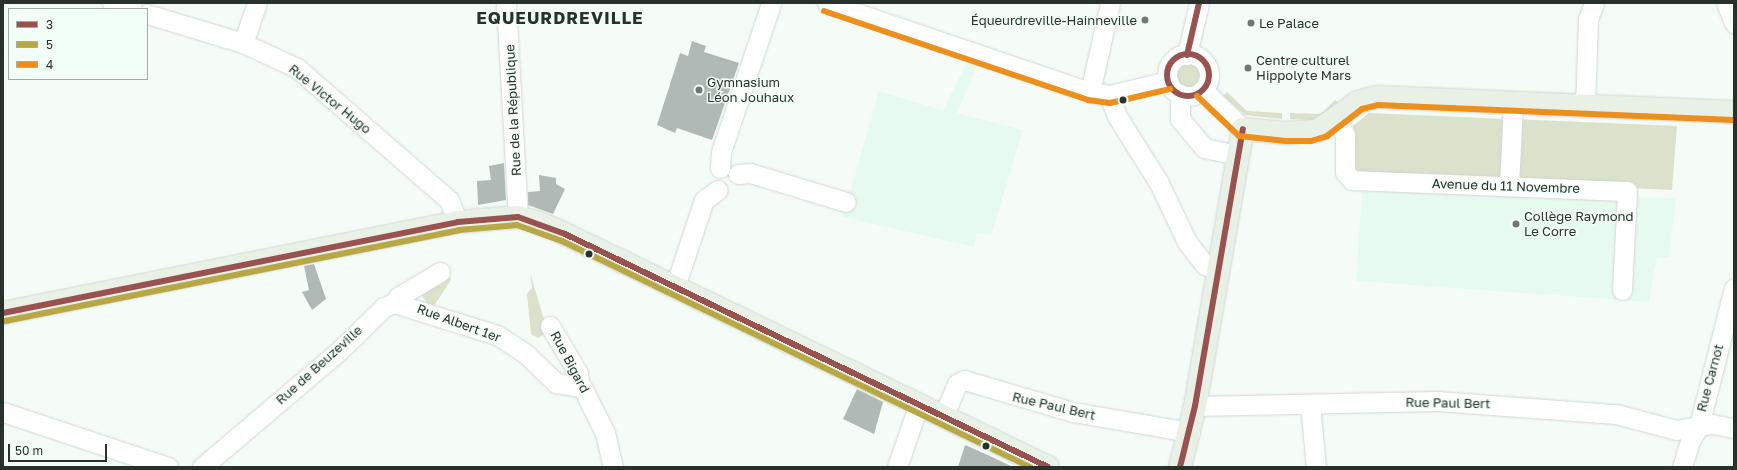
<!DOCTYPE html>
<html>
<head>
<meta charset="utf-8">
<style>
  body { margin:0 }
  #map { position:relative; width:1737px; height:470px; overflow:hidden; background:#f5fcf8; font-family:"Golos Text",sans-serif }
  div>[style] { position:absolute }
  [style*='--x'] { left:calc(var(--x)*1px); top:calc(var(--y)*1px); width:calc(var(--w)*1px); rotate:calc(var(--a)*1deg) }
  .built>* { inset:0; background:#e7faf0 }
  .green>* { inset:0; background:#dbe1ca }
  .round { border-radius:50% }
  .building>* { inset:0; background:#b1b9b7 }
  .roads { filter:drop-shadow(0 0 1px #d0d7d3) drop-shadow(0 0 1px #d0d7d3) }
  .minor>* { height:19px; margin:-9.5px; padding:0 9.5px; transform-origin:9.5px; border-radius:9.5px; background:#fefffe }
  .minor>.ring { margin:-9.5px; padding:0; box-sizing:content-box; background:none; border:19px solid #fefffe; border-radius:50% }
  .major>* { height:22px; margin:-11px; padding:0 11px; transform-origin:11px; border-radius:11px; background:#e9f1e7 }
  .bus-1>* { height:6px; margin:-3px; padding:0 3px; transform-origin:3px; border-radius:3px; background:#985350 }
  .bus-1>.ring { margin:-3px; padding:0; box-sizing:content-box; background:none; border:6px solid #985350; border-radius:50% }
  .bus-2>* { height:6px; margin:-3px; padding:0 3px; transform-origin:3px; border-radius:3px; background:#b7a745 }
  .bus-3>* { height:6px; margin:-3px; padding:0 3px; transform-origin:3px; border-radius:3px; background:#ec8f1d }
  .dots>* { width:11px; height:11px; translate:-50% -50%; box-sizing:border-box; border:2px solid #f2fff8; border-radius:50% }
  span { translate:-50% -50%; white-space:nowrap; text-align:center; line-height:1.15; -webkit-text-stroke:3px #f2fff8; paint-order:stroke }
  .poi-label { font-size:13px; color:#29312c }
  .right { translate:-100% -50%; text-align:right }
  .left { translate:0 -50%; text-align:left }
  .street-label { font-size:13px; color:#29312c }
  .district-label { font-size:17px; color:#29312c; font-weight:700; letter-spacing:1px }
  .frame { position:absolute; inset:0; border:4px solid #29312c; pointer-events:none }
  .legend { position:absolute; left:8px; top:8px; width:140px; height:72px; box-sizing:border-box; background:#f2fff8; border:1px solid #a2ada6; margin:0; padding:5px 7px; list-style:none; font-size:12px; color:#29312c }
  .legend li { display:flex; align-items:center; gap:8px; height:20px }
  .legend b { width:20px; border:1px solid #a2ada6 }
  .scale { position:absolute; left:8px; top:444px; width:99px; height:18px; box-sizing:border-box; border:2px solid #29312c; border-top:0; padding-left:5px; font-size:12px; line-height:14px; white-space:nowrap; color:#29312c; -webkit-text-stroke:3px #f2fff8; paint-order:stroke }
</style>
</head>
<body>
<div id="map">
  <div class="built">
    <i style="clip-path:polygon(967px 62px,977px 66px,957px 113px,1023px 130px,991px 236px,977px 233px,974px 247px,843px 217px,879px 91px,943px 110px)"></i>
    <i style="clip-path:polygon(1362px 191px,1676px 198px,1669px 258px,1657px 257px,1649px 302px,1356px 281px)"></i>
  </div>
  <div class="green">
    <i class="round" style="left:1176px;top:63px;width:26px;height:26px"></i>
    <i style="clip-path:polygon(1227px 92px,1247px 111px,1282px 113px,1282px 119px,1245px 115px,1223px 96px)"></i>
    <i style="clip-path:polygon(1335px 100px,1340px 105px,1316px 120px,1290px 119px,1290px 113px,1321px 114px)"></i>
    <i style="clip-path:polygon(1369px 113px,1677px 126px,1672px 190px,1352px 175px,1353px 126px)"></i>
    <i style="clip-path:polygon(446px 272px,451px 280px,434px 306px,427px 303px,420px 293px,442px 284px)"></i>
    <i style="clip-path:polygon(530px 273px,546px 326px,543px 335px,538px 338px,531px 334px,527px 294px,532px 287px)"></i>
  </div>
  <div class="building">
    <i style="clip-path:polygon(692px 41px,706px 46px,704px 52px,739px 63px,712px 140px,677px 128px,675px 133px,657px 125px,680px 53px,688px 56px)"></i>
    <i style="clip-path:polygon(504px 163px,506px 200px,478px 205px,477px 181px,491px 180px,489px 166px)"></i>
    <i style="clip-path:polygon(539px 175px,556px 178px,556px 184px,565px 189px,553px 214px,528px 205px,528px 192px,540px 191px)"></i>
    <i style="clip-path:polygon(314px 264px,326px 299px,312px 310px,302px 292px,309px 290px,304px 266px)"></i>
    <i style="clip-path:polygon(857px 389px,883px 402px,874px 434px,843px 419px)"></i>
    <i style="clip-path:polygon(965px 445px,990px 456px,1013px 467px,958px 467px)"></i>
  </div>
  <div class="roads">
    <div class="minor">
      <i style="--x:112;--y:3;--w:21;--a:17"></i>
      <i style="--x:506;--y:3;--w:214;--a:86.8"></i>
      <i style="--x:827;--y:3;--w:278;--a:18.7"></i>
      <i style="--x:1090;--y:92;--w:19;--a:9"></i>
      <i style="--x:1109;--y:95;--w:61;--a:-13.3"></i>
      <i style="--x:1726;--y:3;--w:22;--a:68"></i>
      <i style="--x:147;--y:14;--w:100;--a:16.8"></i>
      <i style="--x:243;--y:43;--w:60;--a:24.8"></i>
      <i style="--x:297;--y:68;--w:201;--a:41"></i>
      <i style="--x:449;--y:200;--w:24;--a:68"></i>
      <i style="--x:243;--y:43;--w:42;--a:-70.7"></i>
      <i class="ring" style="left:1167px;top:54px;width:23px;height:23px"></i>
      <i style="--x:1187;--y:55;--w:53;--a:-77"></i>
      <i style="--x:1203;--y:90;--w:56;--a:44.3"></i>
      <i style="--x:1090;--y:92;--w:91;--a:-77.3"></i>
      <i style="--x:1180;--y:94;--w:25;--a:90"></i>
      <i style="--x:1180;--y:119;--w:38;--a:50"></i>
      <i style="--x:1204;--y:148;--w:34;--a:12"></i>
      <i style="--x:1109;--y:95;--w:22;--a:69"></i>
      <i style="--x:1117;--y:116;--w:79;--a:57.9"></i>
      <i style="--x:1159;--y:183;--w:65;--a:64.6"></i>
      <i style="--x:1187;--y:242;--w:29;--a:52"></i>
      <i style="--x:1205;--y:265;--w:13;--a:23"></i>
      <i style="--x:1585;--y:106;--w:87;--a:-88"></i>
      <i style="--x:1588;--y:19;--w:17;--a:-69"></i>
      <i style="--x:1337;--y:119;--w:18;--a:63"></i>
      <i style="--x:1345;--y:135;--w:37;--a:90"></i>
      <i style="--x:1345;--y:172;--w:11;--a:49"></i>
      <i style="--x:1352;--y:180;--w:275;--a:2.3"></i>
      <i style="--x:1627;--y:191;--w:99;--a:92.9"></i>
      <i style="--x:720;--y:168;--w:16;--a:-86"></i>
      <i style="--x:721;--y:152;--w:157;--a:-71.4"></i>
      <i style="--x:738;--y:174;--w:12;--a:-5"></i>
      <i style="--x:750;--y:173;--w:100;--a:16.8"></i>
      <i style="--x:1509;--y:186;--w:83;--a:-87.2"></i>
      <i style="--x:675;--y:287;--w:92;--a:-71.6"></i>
      <i style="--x:704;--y:200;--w:17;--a:-36"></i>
      <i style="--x:394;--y:303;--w:7;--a:-56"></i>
      <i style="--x:398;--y:297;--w:49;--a:-30.8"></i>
      <i style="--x:550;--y:326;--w:55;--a:59.2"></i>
      <i style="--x:578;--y:373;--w:12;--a:85"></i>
      <i style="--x:1310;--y:404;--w:63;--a:84.6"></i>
      <i style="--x:1195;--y:406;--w:242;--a:-1.2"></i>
      <i style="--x:1437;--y:401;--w:179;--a:4.2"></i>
      <i style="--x:1616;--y:414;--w:62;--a:14.9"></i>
      <i style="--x:1676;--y:430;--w:36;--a:-10"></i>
      <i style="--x:1711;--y:424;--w:23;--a:10"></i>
      <i style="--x:3;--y:412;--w:174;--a:18.4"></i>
      <i style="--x:943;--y:417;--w:36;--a:-67"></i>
      <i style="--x:957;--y:384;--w:8;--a:-30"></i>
      <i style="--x:964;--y:380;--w:114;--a:16.4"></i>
      <i style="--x:1073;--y:412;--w:119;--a:9.7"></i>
      <i style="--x:202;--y:467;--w:182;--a:-40.3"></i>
      <i style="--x:341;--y:349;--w:60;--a:-44.3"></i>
      <i style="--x:384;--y:307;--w:11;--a:-22"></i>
      <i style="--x:394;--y:303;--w:108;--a:17.3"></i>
      <i style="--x:497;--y:335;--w:35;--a:33"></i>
      <i style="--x:526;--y:354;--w:42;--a:44"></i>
      <i style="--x:556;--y:383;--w:26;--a:9"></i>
      <i style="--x:582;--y:387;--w:51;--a:63.4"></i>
      <i style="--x:605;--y:433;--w:35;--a:77"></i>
      <i style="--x:897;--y:467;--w:65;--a:-71"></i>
      <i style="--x:1682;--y:467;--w:27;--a:-73"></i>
      <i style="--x:1690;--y:441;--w:17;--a:-59"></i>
      <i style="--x:1699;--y:426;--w:142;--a:-75.8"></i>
    </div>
    <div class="major">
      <i style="--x:3;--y:313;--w:464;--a:-11.3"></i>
      <i style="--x:458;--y:222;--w:60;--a:-4.8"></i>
      <i style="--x:518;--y:217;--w:20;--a:15"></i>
      <i style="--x:537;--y:222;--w:30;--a:23"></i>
      <i style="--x:565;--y:234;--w:536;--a:25.75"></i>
      <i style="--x:1180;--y:467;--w:63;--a:-76.2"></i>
      <i style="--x:1195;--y:406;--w:281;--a:-80.2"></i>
      <i style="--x:1243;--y:129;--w:43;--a:5.3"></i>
      <i style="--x:1286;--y:133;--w:31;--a:-4"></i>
      <i style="--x:1317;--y:131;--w:50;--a:-35.3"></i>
      <i style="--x:1358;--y:102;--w:20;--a:-15"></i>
      <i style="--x:1377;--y:97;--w:357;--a:2.4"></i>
    </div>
  </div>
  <div class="bus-1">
    <i class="ring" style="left:1167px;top:54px;width:36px;height:36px"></i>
    <i style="--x:1187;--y:55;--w:53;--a:-77"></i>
    <i style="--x:3;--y:313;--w:464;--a:-11.3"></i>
    <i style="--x:458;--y:222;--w:60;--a:-4.8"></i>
    <i style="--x:518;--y:217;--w:50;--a:19.9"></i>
    <i style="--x:565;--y:234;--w:536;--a:25.75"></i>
    <i style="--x:1180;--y:467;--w:63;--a:-76.2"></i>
    <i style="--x:1195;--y:406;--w:281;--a:-80.2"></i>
  </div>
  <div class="bus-2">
    <i style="--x:5;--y:321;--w:463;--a:-11.3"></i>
    <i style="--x:459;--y:230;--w:58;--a:-4.9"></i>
    <i style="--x:517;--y:225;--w:48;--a:19.6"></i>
    <i style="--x:562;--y:241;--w:520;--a:25.78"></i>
  </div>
  <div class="bus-3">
    <i style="--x:824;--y:11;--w:279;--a:18.6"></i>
    <i style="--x:1088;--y:100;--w:22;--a:8"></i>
    <i style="--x:1110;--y:103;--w:62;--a:-13.1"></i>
    <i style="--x:1197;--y:96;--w:58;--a:43.6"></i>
    <i style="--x:1239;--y:136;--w:47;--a:6.1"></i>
    <i style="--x:1286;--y:141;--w:25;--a:0"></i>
    <i style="--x:1311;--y:141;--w:17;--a:-17"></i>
    <i style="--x:1327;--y:136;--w:44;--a:-37.6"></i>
    <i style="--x:1362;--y:109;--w:16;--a:-14"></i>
    <i style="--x:1378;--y:105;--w:356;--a:2.4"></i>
  </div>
  <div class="dots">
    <i style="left:1145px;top:20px;background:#707873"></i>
    <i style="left:1251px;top:23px;background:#707873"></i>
    <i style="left:1248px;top:68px;background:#707873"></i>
    <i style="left:699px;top:90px;background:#707873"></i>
    <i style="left:1123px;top:100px;background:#29312c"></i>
    <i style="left:1516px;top:224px;background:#707873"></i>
    <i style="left:589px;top:254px;background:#29312c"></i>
    <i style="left:986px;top:446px;background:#29312c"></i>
  </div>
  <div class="poi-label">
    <span class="right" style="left:1137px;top:20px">Équeurdreville-Hainneville</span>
    <span class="left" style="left:1259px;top:23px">Le Palace</span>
    <span class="left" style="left:1256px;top:68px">Centre culturel<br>Hippolyte Mars</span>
    <span class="left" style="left:707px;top:90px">Gymnasium<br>Léon Jouhaux</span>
    <span class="left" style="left:1524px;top:224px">Collège Raymond<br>Le Corre</span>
  </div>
  <div class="street-label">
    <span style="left:330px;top:99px;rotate:39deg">Rue Victor Hugo</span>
    <span style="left:513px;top:110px;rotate:-93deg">Rue de la République</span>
    <span style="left:1506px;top:186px;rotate:2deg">Avenue du 11 Novembre</span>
    <span style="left:459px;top:323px;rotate:20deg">Rue Albert 1er</span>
    <span style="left:570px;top:362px;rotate:62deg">Rue Bigard</span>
    <span style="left:319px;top:365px;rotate:-42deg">Rue de Beuzeville</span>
    <span style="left:1710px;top:378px;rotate:-75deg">Rue Carnot</span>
    <span style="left:1448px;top:403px;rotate:1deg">Rue Paul Bert</span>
    <span style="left:1054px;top:406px;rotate:13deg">Rue Paul Bert</span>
  </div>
  <div class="district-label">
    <span style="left:560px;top:18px">EQUEURDREVILLE</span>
  </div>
  <div class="frame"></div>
  <ul class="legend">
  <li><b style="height:5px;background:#985350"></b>3</li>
  <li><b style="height:5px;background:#b7a745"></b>5</li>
  <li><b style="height:5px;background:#ec8f1d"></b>4</li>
  </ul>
  <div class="scale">50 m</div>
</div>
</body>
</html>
